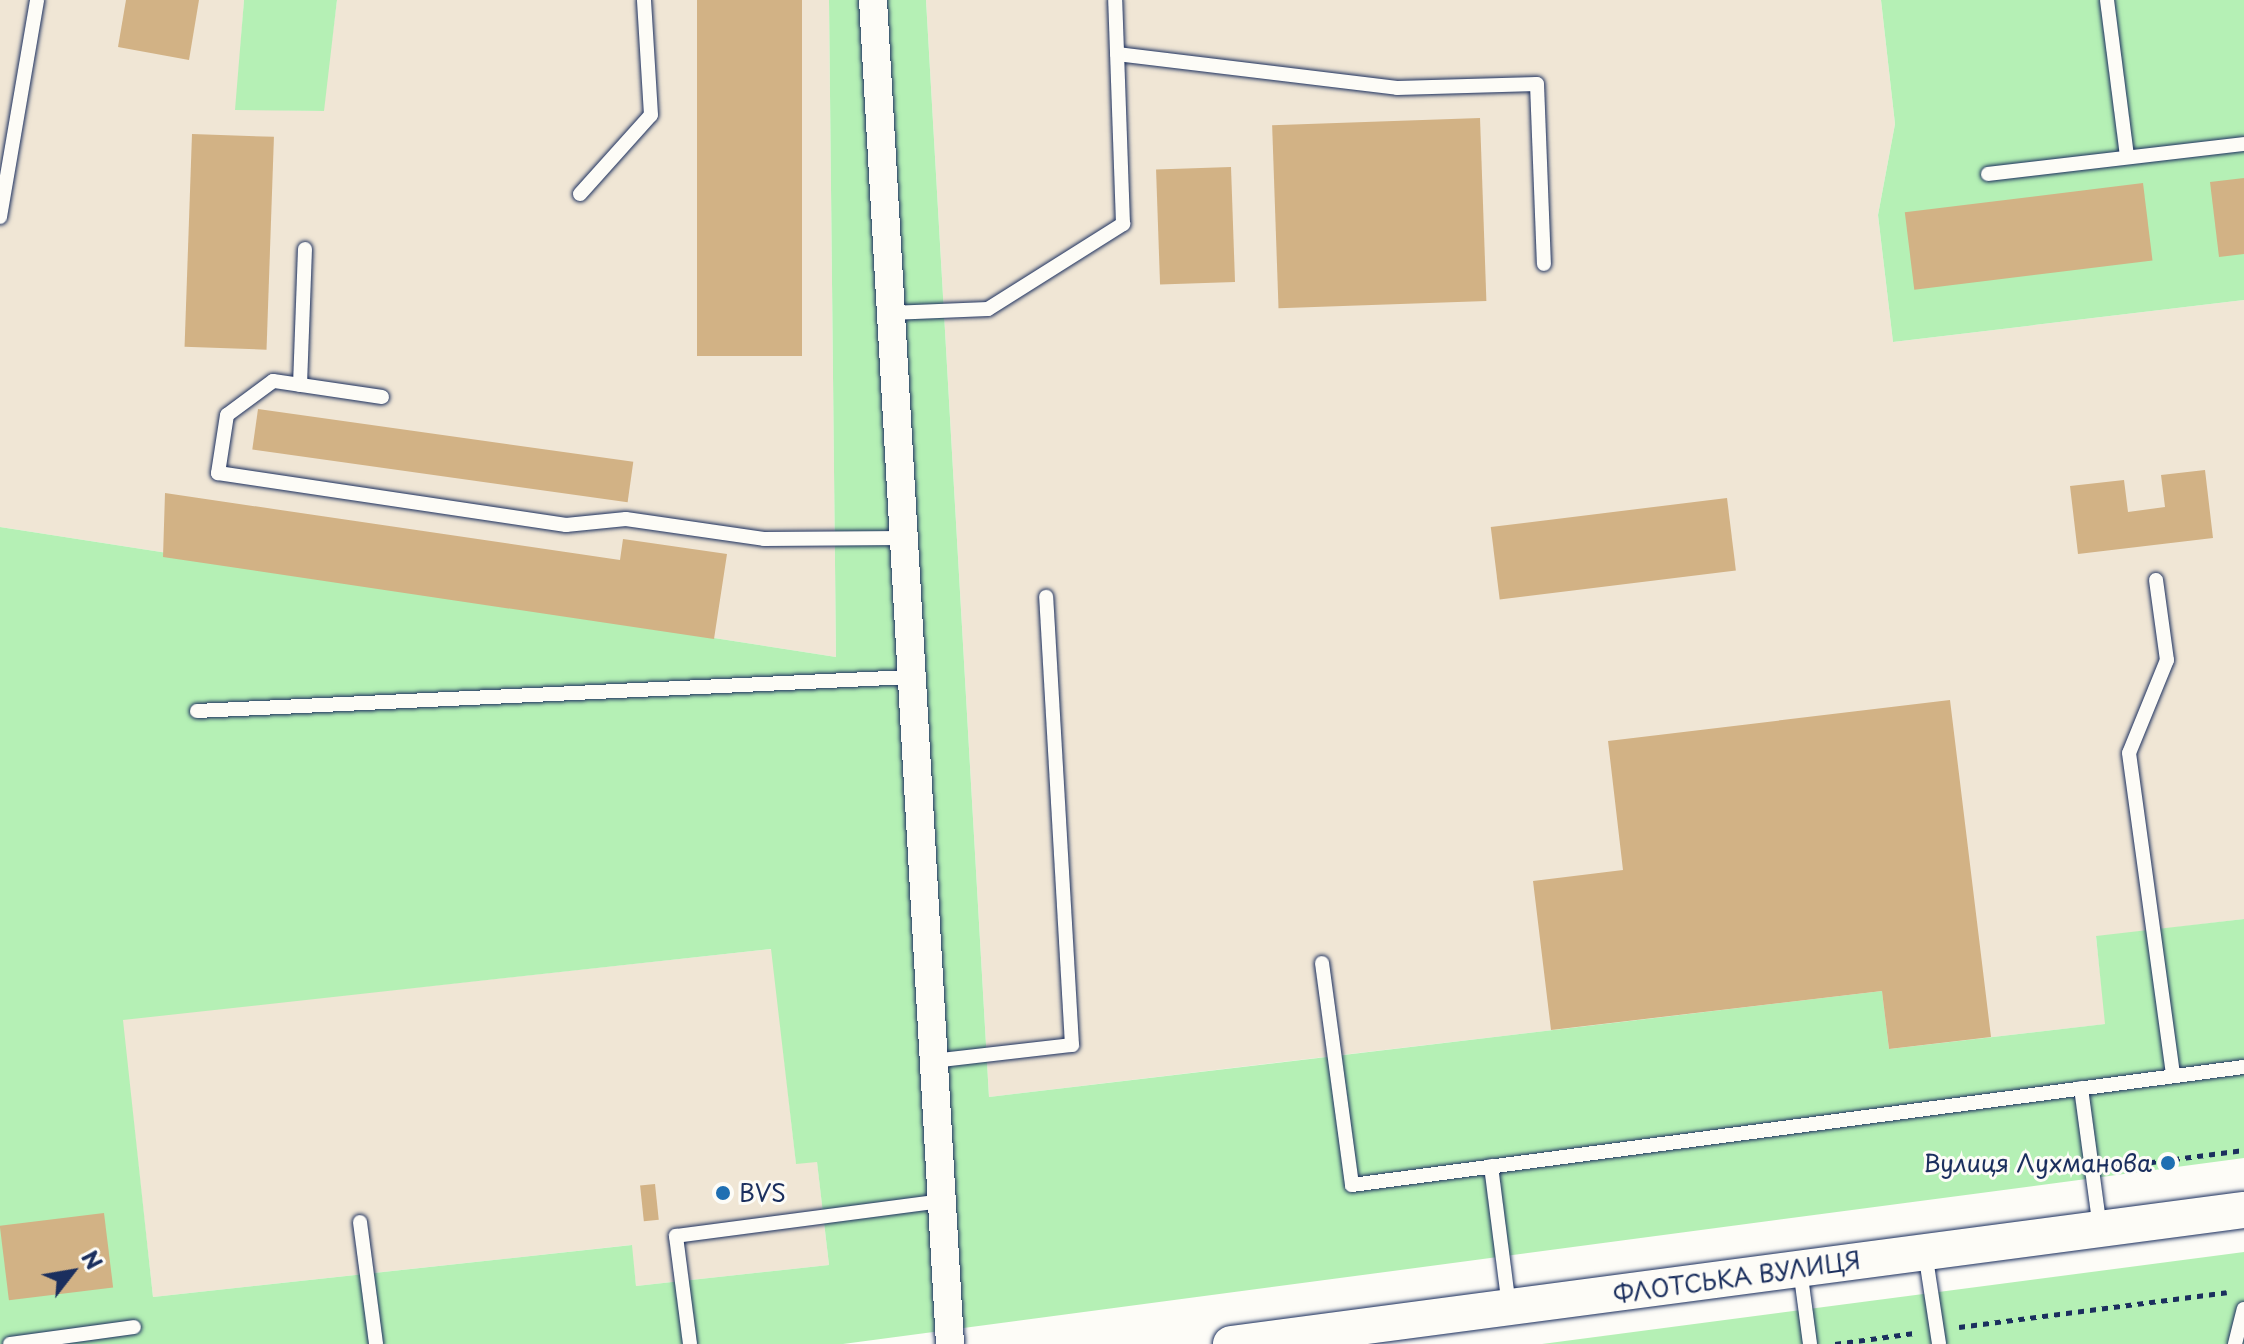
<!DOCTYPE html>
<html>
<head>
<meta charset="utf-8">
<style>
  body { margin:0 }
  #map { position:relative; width:2244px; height:1344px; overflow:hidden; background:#fdfcf7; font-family:"Playpen Sans",sans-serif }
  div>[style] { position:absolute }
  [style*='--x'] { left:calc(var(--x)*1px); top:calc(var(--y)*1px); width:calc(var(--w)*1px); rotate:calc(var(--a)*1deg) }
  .built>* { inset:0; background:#f0e6d5 }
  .green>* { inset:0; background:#b5f0b5 }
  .building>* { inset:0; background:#d2b285; transform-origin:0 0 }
  .path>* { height:5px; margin-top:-2.5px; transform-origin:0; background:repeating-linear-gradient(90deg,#1b2f5e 0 6px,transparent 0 12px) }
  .roads { filter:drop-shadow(0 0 2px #1b2f5e) drop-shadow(0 0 2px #1b2f5e) }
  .service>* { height:14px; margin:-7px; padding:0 7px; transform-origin:7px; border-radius:7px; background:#fdfcf7 }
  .minor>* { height:28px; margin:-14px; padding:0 14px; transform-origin:14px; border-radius:14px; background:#fdfcf7 }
  .tertiary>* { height:36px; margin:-18px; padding:0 18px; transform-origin:18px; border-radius:18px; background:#fdfcf7 }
  .dots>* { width:22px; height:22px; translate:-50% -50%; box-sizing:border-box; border:4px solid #fdfcf7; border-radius:50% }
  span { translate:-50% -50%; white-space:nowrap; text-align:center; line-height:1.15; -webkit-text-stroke:6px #fdfcf7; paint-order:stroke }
  .poi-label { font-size:24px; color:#1b2f5e }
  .right { translate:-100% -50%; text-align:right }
  .left { translate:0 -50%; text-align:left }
  .street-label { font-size:24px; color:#1b2f5e }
  .north { position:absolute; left:32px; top:1232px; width:80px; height:80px; -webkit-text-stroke:6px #fdfcf7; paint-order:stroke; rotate:59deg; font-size:22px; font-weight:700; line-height:32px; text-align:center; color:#1b2f5e }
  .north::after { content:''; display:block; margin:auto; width:28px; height:36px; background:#1b2f5e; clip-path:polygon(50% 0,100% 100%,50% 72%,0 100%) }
</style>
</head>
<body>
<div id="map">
  <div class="built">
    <i style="clip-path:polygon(0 0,244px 0,236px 109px,323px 111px,337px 0,829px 0,836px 657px,0 527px)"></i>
    <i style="clip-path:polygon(926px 0,1881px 0,1895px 124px,1878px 215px,1893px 342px,2244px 300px,2244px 919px,2096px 937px,2106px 1024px,1889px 1049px,1881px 991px,989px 1097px)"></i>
    <i style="clip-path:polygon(772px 949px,796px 1163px,817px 1161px,829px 1265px,636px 1286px,631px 1245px,153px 1297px,122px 1019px)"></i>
  </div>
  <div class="green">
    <i style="clip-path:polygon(244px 0,337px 0,324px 111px,235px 110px)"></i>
    <i style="clip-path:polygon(evenodd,829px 0,926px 0,989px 1097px,1882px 991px,1889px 1049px,2105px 1024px,2096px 936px,2244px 919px,2244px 1158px,843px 1344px,0 1344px,0 527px,836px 657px,829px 0,771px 949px,796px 1164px,817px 1162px,829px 1265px,636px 1286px,632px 1245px,153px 1297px,123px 1020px,771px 949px)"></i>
    <i style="clip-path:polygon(1881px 0,2244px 0,2244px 300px,1893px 342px,1878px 215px,1895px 124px)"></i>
    <i style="clip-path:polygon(2244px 1252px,2244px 1344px,1542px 1344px)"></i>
  </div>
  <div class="building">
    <i style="clip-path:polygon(126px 0,199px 0,189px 60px,118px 47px)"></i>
    <i style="left:697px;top:0;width:105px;height:356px"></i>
    <i style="left:1480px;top:118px;width:183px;height:208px;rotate:88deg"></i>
    <i style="left:192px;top:134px;width:82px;height:213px;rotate:2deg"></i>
    <i style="left:1231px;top:167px;width:115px;height:75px;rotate:88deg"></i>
    <i style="clip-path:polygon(2244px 178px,2244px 254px,2219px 257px,2210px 182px)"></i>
    <i style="left:2143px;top:183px;width:78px;height:240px;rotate:83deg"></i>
    <i style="left:258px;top:409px;width:379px;height:41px;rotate:8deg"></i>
    <i style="clip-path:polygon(2205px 470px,2213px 538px,2078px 554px,2070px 486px,2124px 480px,2128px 512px,2165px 507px,2161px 475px)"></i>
    <i style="clip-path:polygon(165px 493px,620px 560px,623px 539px,727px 554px,714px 639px,163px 557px)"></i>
    <i style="left:1727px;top:498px;width:73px;height:238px;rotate:83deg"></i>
    <i style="clip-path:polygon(1950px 700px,1991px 1037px,1889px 1049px,1882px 991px,1551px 1030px,1533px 881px,1623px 870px,1608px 741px)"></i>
    <i style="left:655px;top:1184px;width:36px;height:15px;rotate:84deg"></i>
    <i style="left:104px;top:1213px;width:75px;height:105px;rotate:83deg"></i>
  </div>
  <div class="path">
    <i style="--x:2114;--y:1167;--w:131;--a:-7.5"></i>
    <i style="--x:1959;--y:1327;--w:270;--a:-7.4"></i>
    <i style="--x:1835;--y:1344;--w:80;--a:-7.9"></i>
  </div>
  <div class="roads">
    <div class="service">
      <i style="--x:2107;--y:0;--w:158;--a:82.7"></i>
      <i style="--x:1117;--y:54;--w:282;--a:6.9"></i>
      <i style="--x:1397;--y:88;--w:140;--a:-1.6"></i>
      <i style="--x:1537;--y:84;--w:180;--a:87.8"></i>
      <i style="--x:1988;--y:174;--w:258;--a:-6.7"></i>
      <i style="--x:580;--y:194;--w:106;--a:-48.1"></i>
      <i style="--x:651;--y:115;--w:115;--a:-93.5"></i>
      <i style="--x:0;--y:217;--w:220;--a:-80.3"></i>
      <i style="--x:890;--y:313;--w:98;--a:-2.3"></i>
      <i style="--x:988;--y:309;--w:160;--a:-32.2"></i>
      <i style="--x:1123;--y:224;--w:224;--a:-92"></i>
      <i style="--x:300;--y:385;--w:136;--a:-87.9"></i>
      <i style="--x:382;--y:397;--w:110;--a:-171.6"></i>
      <i style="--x:273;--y:381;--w:57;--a:143.5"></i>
      <i style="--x:227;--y:415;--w:59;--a:98.8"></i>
      <i style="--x:218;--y:473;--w:352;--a:8.5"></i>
      <i style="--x:566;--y:525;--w:60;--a:-5.7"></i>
      <i style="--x:626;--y:519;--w:139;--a:8.2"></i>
      <i style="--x:764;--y:539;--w:139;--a:-0.4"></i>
      <i style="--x:2156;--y:580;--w:81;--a:82.2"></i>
      <i style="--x:2167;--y:660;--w:100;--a:112.2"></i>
      <i style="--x:2129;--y:753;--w:326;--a:82.2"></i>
      <i style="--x:197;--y:711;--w:715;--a:-2.73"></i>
      <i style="--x:1322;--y:963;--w:224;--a:82.3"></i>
      <i style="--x:1352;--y:1185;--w:900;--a:-7.54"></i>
      <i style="--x:933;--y:1061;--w:140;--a:-6.6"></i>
      <i style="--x:1072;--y:1045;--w:449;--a:-93.3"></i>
      <i style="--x:2081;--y:1088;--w:142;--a:82.3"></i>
      <i style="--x:1491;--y:1166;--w:142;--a:82.7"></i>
      <i style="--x:360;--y:1222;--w:123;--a:82.5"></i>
      <i style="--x:1925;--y:1252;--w:93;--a:81.3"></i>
      <i style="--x:1800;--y:1269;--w:76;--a:82.4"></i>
      <i style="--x:10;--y:1344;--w:125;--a:-7.8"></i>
      <i style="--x:690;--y:1344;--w:109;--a:-97.4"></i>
      <i style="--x:676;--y:1236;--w:268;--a:-7.5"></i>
      <i style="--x:2235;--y:1344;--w:36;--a:-76"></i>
    </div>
    <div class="minor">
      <i style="--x:873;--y:0;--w:1346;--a:86.72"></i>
    </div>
    <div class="tertiary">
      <i style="--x:1231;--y:1344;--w:1022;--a:-7.54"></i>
    </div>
  </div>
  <div class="dots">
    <i style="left:2168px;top:1163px;background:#1f6fb2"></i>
    <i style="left:723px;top:1193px;background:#1f6fb2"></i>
  </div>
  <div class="poi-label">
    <span class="right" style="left:2152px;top:1163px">Вулиця Лухманова</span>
    <span class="left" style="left:739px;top:1193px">BVS</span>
  </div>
  <div class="street-label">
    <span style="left:1737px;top:1277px;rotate:-8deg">ФЛОТСЬКА ВУЛИЦЯ</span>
  </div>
  <div class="north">N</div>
</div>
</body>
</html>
